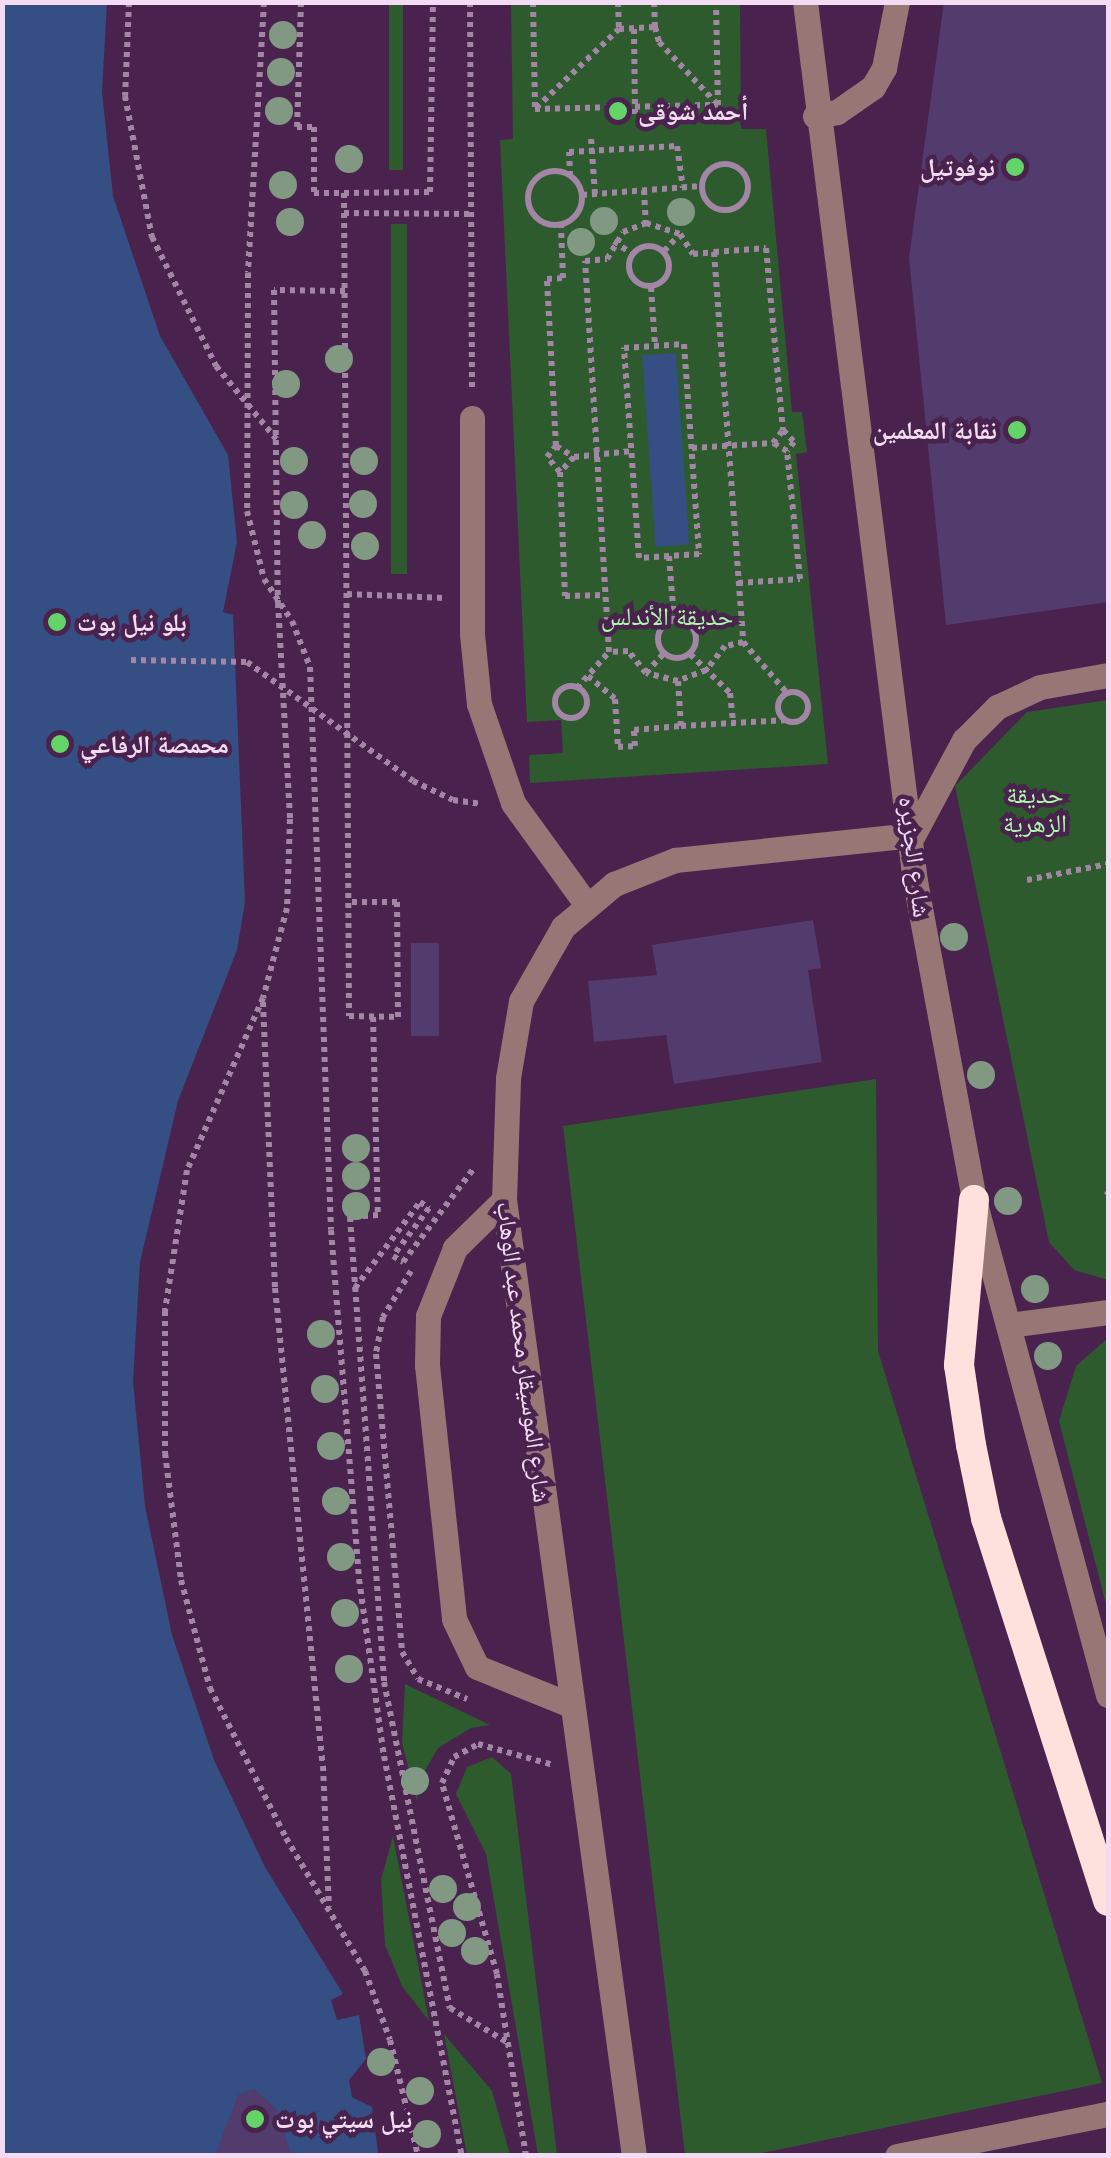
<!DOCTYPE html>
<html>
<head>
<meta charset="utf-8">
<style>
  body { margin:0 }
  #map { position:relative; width:1111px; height:2158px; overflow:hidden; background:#49234d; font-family:Helvetica,"Noto Naskh Arabic",sans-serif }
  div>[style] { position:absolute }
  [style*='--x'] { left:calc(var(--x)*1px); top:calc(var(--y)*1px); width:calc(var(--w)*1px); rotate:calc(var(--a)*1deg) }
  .green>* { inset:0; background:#2d5b2e; transform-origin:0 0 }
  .water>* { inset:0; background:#354e83; transform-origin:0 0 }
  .building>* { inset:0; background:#523b6d; transform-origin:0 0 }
  .path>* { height:6px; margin-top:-3px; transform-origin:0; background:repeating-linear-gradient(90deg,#a385a6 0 5px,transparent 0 10px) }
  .path>.ring { margin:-3px; padding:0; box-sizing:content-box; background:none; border:6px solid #a385a6; border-radius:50% }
  .minor>* { height:25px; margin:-12.5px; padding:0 12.5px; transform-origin:12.5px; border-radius:12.5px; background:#967775 }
  .highway>* { height:30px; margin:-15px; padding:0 15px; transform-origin:15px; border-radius:15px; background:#fee0dd }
  .path-bridge>* { height:6px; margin-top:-3px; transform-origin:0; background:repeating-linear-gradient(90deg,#a385a6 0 5px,transparent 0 10px) }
  .trees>* { width:28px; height:28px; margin:-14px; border-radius:50%; background:#819982 }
  .dots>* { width:28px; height:28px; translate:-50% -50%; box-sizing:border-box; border:5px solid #49234d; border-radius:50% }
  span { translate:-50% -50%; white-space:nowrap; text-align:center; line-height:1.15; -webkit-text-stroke:9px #49234d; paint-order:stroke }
  .poi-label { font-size:25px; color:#f3dbf4; font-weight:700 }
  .left { translate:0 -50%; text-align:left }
  .right { translate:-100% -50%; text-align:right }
  .park-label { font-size:25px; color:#aff9ae }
  .street-label { font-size:25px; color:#f3dbf4 }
  .frame { position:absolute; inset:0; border:5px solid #f3dbf4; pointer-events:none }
</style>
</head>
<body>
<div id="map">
  <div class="green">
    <i style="left:389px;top:3px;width:14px;height:167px"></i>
    <i style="clip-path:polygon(511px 3px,740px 3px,741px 129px,766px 129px,792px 412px,802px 412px,807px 452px,796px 454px,828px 764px,530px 783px,529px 755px,563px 753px,561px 720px,527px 722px,500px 140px,513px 139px)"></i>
    <i style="left:391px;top:224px;width:16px;height:350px"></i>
    <i style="clip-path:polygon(1108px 700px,1108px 1280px,1074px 1270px,1049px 1242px,955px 786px,1027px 712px)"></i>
    <i style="clip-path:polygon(876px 1079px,878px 1351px,1102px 2083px,752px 2155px,685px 2155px,563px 1126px)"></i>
    <i style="clip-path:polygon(1108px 1338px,1108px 1612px,1059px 1421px,1076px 1366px)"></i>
    <i style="clip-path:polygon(405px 1684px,490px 1725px,471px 1728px,438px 1748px,419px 1781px,417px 1801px,402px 1743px)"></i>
    <i style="clip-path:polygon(492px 1757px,511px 1774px,557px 2155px,538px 2155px,486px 1854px,456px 1794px,467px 1767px)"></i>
    <i style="clip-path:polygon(393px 1836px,429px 2021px,402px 1986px,385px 1945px,381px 1880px)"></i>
    <i style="clip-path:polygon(444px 2034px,492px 2091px,510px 2155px,467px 2155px)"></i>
  </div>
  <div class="water">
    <i style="clip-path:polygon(107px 2px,102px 92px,113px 196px,160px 336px,228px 455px,237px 542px,223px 612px,233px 615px,245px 902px,237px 950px,178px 1101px,140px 1262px,133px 1381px,145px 1506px,172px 1635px,214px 1760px,265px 1867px,343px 1994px,331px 2000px,337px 2020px,359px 2015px,366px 2059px,349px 2080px,352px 2097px,372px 2107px,378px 2152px,373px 2156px,3px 2156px,2px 3px)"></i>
    <i style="left:676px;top:353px;width:192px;height:34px;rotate:86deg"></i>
  </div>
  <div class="building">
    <i style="clip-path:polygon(944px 2px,1108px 2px,1108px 602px,946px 625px,909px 258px)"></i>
    <i style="clip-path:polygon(813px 920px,821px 968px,808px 970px,822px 1062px,674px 1084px,666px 1035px,594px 1042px,588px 981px,657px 975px,652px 945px)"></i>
    <i style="left:439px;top:943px;width:93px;height:28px;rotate:90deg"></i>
    <i style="clip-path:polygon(254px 2089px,276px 2108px,292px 2156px,215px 2156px,238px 2095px)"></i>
  </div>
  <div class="path">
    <i style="--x:129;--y:2;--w:94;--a:92.4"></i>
    <i style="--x:125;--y:96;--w:144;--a:79.2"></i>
    <i style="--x:152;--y:237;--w:144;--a:63.6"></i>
    <i style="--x:216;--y:366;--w:96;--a:50.5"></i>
    <i style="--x:264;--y:2;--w:271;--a:93.4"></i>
    <i style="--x:248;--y:273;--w:238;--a:90.2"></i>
    <i style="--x:247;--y:511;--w:70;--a:76"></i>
    <i style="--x:264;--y:579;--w:50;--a:56.3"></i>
    <i style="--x:292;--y:621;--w:49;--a:68.6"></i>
    <i style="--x:310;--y:667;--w:563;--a:87.86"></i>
    <i style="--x:331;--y:1230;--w:350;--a:85.4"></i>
    <i style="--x:359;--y:1579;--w:179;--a:82"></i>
    <i style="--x:384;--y:1756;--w:408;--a:79"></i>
    <i style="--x:301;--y:2;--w:125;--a:91.8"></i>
    <i style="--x:297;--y:127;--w:17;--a:0"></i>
    <i style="--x:314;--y:127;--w:66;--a:90"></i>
    <i style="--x:314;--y:193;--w:30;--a:0"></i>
    <i style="--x:344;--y:193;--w:86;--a:-0.7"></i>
    <i style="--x:430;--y:192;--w:190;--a:-89.1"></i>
    <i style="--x:470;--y:2;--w:390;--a:89.7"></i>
    <i style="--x:533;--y:2;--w:107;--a:88.9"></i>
    <i style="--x:535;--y:109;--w:183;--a:-1.3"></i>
    <i style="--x:718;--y:105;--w:103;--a:-91.1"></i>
    <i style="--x:618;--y:2;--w:27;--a:88"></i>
    <i style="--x:619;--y:29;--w:36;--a:-3"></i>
    <i style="--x:655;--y:27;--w:25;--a:-92"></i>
    <i style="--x:655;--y:27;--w:16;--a:75"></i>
    <i style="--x:659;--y:42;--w:85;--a:46.9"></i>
    <i style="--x:634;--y:29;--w:87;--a:89.3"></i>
    <i style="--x:536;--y:108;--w:115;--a:-43.6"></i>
    <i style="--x:591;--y:139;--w:55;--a:85.8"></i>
    <i class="ring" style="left:702px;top:164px;width:40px;height:40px"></i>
    <i class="ring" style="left:528px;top:171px;width:48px;height:48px"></i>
    <i style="--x:570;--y:176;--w:24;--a:-92"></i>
    <i style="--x:569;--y:152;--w:108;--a:-3.2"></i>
    <i style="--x:677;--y:146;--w:42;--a:81.9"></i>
    <i style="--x:644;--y:190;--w:33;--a:87"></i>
    <i style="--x:344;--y:193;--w:823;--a:89.65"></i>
    <i style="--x:349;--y:1016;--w:49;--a:1.2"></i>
    <i style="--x:398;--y:1017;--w:115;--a:-90.5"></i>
    <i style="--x:397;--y:902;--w:49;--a:180"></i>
    <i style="--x:582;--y:195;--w:119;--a:-4.3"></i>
    <i style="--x:344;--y:213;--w:126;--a:0.5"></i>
    <i style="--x:614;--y:241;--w:22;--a:36"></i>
    <i class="ring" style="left:629px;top:246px;width:34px;height:34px"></i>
    <i style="--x:664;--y:251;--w:23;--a:-47"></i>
    <i style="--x:714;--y:252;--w:391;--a:85.7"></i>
    <i style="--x:743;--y:642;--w:18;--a:167"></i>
    <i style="--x:725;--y:646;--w:31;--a:128"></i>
    <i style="--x:706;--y:670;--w:30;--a:159"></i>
    <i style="--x:678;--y:681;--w:33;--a:-166"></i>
    <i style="--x:646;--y:673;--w:28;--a:-129"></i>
    <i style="--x:628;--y:651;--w:19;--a:177"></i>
    <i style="--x:609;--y:652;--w:392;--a:-93.5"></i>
    <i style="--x:585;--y:261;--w:22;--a:-5"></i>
    <i style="--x:607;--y:259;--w:31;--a:-59"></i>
    <i style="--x:623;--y:232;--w:25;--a:-21"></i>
    <i style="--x:646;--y:223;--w:36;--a:18"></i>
    <i style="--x:680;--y:234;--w:24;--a:57"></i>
    <i style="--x:693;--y:254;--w:21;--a:-5"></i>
    <i style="--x:714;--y:252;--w:52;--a:-4.4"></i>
    <i style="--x:766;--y:248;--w:183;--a:84.7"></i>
    <i style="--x:783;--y:430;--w:16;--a:47"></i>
    <i style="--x:794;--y:442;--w:11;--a:128"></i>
    <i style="--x:787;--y:451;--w:16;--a:-150"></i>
    <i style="--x:773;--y:443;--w:16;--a:-52"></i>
    <i style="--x:651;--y:287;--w:59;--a:86.1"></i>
    <i style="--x:345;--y:291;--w:71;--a:-179.2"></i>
    <i style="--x:274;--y:290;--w:313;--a:89.3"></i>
    <i style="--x:278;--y:603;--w:216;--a:86.8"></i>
    <i style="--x:290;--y:819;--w:89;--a:91.9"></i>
    <i style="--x:287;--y:908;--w:93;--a:104.9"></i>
    <i style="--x:263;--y:998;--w:188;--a:113.8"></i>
    <i style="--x:187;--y:1170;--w:143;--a:98.9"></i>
    <i style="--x:165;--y:1311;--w:142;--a:90"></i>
    <i style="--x:165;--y:1453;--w:128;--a:82.8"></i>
    <i style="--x:181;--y:1580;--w:112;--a:75"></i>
    <i style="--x:210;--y:1688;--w:168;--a:63.1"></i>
    <i style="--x:286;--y:1838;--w:155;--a:59.3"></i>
    <i style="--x:365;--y:1971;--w:73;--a:70.1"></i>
    <i style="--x:390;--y:2040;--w:119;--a:76.4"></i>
    <i style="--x:684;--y:344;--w:211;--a:85.9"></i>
    <i style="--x:699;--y:554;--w:60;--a:176.2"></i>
    <i style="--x:639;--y:558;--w:211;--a:-94.1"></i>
    <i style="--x:624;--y:348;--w:60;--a:-3.8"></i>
    <i style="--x:556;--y:446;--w:21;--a:31"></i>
    <i style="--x:574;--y:457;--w:21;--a:133"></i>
    <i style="--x:560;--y:472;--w:20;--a:-131"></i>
    <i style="--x:547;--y:457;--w:14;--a:-51"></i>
    <i style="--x:556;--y:446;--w:167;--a:-93.1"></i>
    <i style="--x:547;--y:279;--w:16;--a:-4"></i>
    <i style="--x:563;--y:278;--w:53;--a:-92.2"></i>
    <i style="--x:692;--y:448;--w:81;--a:-3.5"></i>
    <i style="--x:574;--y:457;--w:58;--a:-5.9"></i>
    <i style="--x:560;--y:472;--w:124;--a:87.7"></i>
    <i style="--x:565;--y:596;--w:40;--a:-1.4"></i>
    <i style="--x:669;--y:556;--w:64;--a:85.5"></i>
    <i style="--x:738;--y:583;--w:62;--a:-3.7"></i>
    <i style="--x:800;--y:579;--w:129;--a:-95.8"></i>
    <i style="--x:347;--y:594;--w:98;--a:2.3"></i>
    <i class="ring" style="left:658px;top:620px;width:32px;height:32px"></i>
    <i style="--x:743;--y:642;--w:67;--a:49.2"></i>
    <i style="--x:690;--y:654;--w:56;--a:44.3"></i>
    <i style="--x:730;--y:693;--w:30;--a:84"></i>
    <i style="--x:131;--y:660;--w:116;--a:1"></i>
    <i style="--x:646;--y:673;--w:25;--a:-48"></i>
    <i style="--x:588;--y:676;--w:35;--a:40"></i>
    <i style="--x:615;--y:699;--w:48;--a:86.4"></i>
    <i style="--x:618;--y:747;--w:17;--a:-3"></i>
    <i style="--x:635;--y:746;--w:16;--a:-94"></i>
    <i style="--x:634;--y:730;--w:47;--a:-4.9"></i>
    <i style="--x:681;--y:726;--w:45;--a:-93.8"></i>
    <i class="ring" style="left:555px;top:686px;width:26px;height:26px"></i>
    <i style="--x:577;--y:688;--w:48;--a:-48.4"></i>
    <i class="ring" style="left:778px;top:692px;width:24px;height:24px"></i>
    <i style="--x:681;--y:726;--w:106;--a:-3.2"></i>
    <i style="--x:413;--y:781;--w:44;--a:25.4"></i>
    <i style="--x:453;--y:800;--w:29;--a:8"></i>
    <i style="--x:1027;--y:880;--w:83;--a:-11.2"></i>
    <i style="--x:263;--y:1002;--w:286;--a:87.6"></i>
    <i style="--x:275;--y:1288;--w:480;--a:84.3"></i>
    <i style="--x:323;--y:1766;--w:141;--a:87.6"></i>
    <i style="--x:373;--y:1017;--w:198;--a:88.6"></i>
    <i style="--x:378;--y:1215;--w:28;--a:176"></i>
    <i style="--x:350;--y:1217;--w:466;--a:85.8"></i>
    <i style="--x:384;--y:1682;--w:333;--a:78.6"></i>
    <i style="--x:450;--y:2008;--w:70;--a:31"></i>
    <i style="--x:1107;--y:1195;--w:3;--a:-72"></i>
    <i style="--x:411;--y:1271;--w:54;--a:121.3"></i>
    <i style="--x:383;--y:1317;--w:38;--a:101"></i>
    <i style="--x:376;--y:1354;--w:299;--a:85"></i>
    <i style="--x:402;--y:1652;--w:31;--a:59"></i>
    <i style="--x:418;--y:1679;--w:53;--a:22.2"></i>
    <i style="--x:355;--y:1288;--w:108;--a:-52.9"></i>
    <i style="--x:420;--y:1202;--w:11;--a:34"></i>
    <i style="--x:429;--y:1208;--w:60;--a:126.9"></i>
    <i style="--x:393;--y:1256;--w:12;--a:31"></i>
    <i style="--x:403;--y:1262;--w:118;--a:-52.9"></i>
    <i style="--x:526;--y:2156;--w:184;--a:-99.1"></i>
    <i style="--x:497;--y:1974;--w:199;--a:-106.1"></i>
    <i style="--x:442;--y:1783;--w:29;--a:-65"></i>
    <i style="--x:454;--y:1757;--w:27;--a:-28"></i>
    <i style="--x:478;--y:1744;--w:78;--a:15.6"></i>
  </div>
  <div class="minor">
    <i style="--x:805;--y:2;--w:886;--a:82.87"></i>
    <i style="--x:915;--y:881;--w:324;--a:79.5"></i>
    <i style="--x:974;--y:1200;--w:513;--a:74.85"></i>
    <i style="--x:815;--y:116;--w:22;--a:-10"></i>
    <i style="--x:837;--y:112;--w:44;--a:-34.8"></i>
    <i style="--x:873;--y:87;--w:22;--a:-60"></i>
    <i style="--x:884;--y:68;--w:67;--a:-78.9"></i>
    <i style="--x:472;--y:418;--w:216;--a:90"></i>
    <i style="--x:472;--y:634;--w:70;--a:84.3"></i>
    <i style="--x:479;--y:704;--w:105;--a:71"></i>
    <i style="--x:513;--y:803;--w:125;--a:54.1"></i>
    <i style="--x:504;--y:1200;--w:69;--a:135.6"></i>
    <i style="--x:455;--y:1248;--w:73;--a:111.7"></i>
    <i style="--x:428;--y:1316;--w:49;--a:91.2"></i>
    <i style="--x:427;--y:1365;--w:255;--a:83.9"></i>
    <i style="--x:454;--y:1619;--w:53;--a:64.4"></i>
    <i style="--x:477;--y:1667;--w:98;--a:22.1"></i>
    <i style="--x:1008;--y:1325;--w:101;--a:-7.4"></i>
    <i style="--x:634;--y:2156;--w:965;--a:-97.74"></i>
    <i style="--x:504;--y:1200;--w:122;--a:-88.1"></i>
    <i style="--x:508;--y:1078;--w:78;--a:-80.4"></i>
    <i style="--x:521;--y:1001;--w:85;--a:-60.4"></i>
    <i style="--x:563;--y:927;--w:67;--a:-40.1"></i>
    <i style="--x:614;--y:884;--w:66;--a:-21.5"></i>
    <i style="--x:675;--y:860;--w:239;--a:-6"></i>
    <i style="--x:913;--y:835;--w:108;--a:-61.8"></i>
    <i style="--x:964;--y:740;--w:47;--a:-45"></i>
    <i style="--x:997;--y:707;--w:47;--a:-24.9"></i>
    <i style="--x:1040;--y:687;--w:69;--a:-10"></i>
    <i style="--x:897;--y:2156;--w:215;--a:-11.3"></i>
  </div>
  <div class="highway">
    <i style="--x:974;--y:1200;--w:166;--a:95.2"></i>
    <i style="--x:959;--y:1365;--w:81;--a:81.5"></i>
    <i style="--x:971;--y:1445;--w:75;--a:78.4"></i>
    <i style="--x:986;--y:1518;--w:402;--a:72.3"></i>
  </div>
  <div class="path-bridge">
    <i style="--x:247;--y:662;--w:204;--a:35.6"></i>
  </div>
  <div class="trees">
    <i style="left:283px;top:35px"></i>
    <i style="left:281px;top:72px"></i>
    <i style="left:279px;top:111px"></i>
    <i style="left:349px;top:159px"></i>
    <i style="left:283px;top:185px"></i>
    <i style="left:681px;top:212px"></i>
    <i style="left:604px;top:221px"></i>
    <i style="left:290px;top:222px"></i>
    <i style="left:581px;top:242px"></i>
    <i style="left:339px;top:359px"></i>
    <i style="left:286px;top:384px"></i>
    <i style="left:294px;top:461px"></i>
    <i style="left:364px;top:461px"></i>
    <i style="left:363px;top:504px"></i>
    <i style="left:294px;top:505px"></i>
    <i style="left:312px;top:535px"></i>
    <i style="left:365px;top:546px"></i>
    <i style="left:954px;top:937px"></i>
    <i style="left:981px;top:1075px"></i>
    <i style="left:356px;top:1148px"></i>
    <i style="left:356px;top:1176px"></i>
    <i style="left:1008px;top:1201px"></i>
    <i style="left:356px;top:1206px"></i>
    <i style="left:1035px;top:1289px"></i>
    <i style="left:321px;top:1334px"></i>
    <i style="left:1048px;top:1356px"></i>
    <i style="left:325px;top:1389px"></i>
    <i style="left:331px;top:1446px"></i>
    <i style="left:336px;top:1501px"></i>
    <i style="left:341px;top:1557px"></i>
    <i style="left:345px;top:1613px"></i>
    <i style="left:349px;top:1669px"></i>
    <i style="left:415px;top:1781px"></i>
    <i style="left:443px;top:1889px"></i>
    <i style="left:467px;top:1907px"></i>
    <i style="left:452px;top:1933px"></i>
    <i style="left:475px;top:1951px"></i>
    <i style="left:381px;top:2062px"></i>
    <i style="left:420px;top:2091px"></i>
    <i style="left:427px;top:2134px"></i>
  </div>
  <div class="dots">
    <i style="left:618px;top:111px;background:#64d468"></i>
    <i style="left:1015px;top:167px;background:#64d468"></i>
    <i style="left:1017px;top:430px;background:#64d468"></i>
    <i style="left:57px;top:622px;background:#64d468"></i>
    <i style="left:60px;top:744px;background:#64d468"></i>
    <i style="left:255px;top:2119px;background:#64d468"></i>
  </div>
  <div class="poi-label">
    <span class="left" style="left:638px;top:111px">أحمد شوقى</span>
    <span class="right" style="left:995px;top:167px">نوفوتيل</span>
    <span class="right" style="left:997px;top:430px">نقابة المعلمين</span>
    <span class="left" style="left:77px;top:622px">بلو نيل بوت</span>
    <span class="left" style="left:80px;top:744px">محمصة الرفاعي</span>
    <span class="left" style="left:275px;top:2119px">نيل سيتي بوت</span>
  </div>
  <div class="park-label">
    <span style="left:667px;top:616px">حديقة الأندلس</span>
    <span style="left:1035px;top:809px">حديقة<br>الزهرية</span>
  </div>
  <div class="street-label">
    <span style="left:915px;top:857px;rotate:83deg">شارع الجزيره</span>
    <span style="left:524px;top:1352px;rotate:83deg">شارع الموسيقار محمد عبد الوهاب</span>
  </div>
  <div class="frame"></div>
</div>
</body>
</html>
